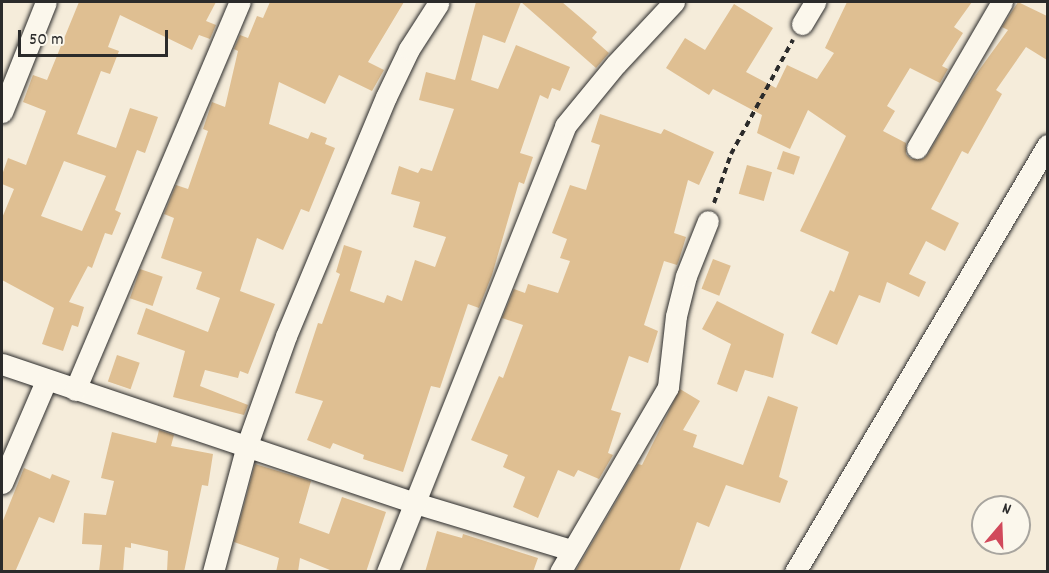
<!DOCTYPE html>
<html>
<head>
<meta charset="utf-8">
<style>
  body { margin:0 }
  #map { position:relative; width:1049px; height:573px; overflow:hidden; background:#f5ecda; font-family:Dekko,sans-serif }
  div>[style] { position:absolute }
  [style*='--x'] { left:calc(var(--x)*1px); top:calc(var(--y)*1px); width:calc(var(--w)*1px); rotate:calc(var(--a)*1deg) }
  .building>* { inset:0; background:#dfbf92; transform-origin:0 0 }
  .path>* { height:4px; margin-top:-2px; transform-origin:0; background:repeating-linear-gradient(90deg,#2b2b2b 0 6px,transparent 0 10.5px) }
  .roads { filter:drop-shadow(0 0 2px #2b2b2b) drop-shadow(0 0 2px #2b2b2b) }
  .minor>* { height:21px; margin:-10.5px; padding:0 10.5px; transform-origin:10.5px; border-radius:10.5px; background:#fbf7ec }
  span { translate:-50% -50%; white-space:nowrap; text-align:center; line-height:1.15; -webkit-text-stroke:4.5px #fbf7ec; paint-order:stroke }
  .frame { position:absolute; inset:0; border:3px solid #2b2b2b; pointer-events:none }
  .north { position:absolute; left:971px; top:495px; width:60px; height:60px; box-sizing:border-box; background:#fbf7ec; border:2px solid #a8a59f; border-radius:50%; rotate:19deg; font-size:16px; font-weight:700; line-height:24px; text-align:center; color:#2b2b2b }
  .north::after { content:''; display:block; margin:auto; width:21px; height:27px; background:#d1495b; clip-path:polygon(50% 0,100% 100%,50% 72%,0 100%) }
  .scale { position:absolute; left:18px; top:30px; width:150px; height:27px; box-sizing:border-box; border:3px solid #2b2b2b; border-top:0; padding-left:8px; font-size:18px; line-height:21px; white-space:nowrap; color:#2b2b2b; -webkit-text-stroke:4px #fbf7ec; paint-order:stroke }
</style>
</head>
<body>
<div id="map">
  <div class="building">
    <i style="clip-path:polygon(evenodd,79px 2px,216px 2px,206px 21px,216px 25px,210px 39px,199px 35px,192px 50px,120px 15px,108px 47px,119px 51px,110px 74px,101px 71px,77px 134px,116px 148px,130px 108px,158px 117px,145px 153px,137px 150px,115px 210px,121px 213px,112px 235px,105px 233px,92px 268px,88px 266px,69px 302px,84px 307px,78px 327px,72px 325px,63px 351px,42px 344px,54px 308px,2px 280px,2px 218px,14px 189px,2px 184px,2px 175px,8px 158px,26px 165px,46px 111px,23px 102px,33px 75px,47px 80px,79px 2px,64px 161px,106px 176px,82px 231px,41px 216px,64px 161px)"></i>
    <i style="clip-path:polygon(270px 2px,404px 2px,368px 62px,384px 70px,372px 91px,339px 75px,325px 104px,279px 82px,269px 124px,308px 139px,311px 132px,327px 138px,325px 144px,335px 148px,309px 212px,301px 209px,283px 250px,257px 238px,240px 291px,275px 304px,248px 374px,240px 371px,238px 378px,205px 370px,200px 386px,248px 405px,244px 415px,173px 397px,185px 351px,137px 334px,146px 308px,208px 332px,220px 298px,196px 289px,202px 272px,161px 258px,174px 218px,164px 214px,176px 185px,188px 189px,208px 131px,203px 129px,212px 102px,225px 107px,238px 51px,234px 49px,240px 35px,248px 38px,257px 16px,263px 18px)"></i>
    <i style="clip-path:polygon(476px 2px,521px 2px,505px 43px,483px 35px,471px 80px,498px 89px,516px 45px,570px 67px,560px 91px,552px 88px,548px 99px,540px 95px,520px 153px,533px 157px,524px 184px,519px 182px,492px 275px,479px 308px,468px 304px,440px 388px,431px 386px,403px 472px,363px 459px,364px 455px,333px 443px,330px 449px,307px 440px,323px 401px,295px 393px,318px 323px,322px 324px,340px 274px,336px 272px,344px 245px,362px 251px,350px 291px,384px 303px,387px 295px,402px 301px,415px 260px,435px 267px,446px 237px,413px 227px,420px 202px,391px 194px,399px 166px,418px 173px,421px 168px,432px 171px,454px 109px,419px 100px,426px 72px,455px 80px)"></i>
    <i style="clip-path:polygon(521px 2px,562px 2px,597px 32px,592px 38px,609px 53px,596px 68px)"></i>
    <i style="clip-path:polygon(847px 2px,972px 2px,954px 27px,963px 33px,942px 66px,948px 69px,940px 83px,910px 68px,887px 106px,895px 111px,883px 131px,906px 143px,906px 154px,911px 159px,923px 159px,928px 154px,972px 80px,1008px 30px,1002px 27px,1018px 2px,1047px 16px,1047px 60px,1026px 47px,996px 90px,1002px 94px,968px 154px,962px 151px,931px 209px,959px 223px,945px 251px,926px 241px,909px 274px,926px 282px,919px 297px,887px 282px,880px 303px,859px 295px,837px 345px,811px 333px,830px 290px,834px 292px,849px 252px,800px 231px,846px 136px,808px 110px,790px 149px,757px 133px,762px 115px,713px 89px,709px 95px,666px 68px,685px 38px,705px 50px,734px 4px,773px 28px,746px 72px,776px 88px,787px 65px,817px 79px,834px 53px,825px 48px)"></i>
    <i style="clip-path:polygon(600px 114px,661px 134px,664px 129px,714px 152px,699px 185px,688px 180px,674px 233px,686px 237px,679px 260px,677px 265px,664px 261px,644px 325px,658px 331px,648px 363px,629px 356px,611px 410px,621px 413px,608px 453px,613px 455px,599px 479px,578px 470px,574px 477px,558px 470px,538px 518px,513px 507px,525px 477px,503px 467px,508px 455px,471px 440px,499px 376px,503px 378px,523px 325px,502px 318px,514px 289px,525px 293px,528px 284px,558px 293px,570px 261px,560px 258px,567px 239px,552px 233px,570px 185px,586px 190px,600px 145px,591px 142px)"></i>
    <i style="left:783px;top:151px;width:18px;height:19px;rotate:19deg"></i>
    <i style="left:747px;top:165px;width:26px;height:30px;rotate:16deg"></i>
    <i style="left:713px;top:259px;width:19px;height:32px;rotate:21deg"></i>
    <i style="left:140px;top:269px;width:24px;height:31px;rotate:19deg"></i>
    <i style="clip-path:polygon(717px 301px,784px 334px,773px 378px,745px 370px,737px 392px,717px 384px,731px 344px,702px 329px)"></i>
    <i style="left:117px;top:355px;width:24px;height:28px;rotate:19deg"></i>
    <i style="clip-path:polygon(680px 389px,700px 401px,683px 430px,697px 435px,693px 447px,743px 465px,768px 396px,798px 407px,779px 477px,788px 481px,780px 503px,726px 485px,709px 527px,697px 522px,679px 572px,575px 572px,638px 464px,642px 465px)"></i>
    <i style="clip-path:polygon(159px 430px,174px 435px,171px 446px,213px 454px,208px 486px,202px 485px,184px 572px,167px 572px,168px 551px,131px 543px,131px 548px,125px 547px,123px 572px,99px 572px,102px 545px,82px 544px,84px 513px,106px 515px,114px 481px,101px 478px,112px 432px,156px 443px)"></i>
    <i style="clip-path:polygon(255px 464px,311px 481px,299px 523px,329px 534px,342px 497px,386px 512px,366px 572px,335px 572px,300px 558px,298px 572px,276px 572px,279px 558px,234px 542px)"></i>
    <i style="clip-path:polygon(24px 468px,50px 479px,52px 474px,70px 481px,54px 523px,39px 517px,15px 572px,2px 572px,2px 523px)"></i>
    <i style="clip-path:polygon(437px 531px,462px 538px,463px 534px,538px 558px,533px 572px,425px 572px)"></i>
  </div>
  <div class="path">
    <i style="--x:714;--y:203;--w:52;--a:-70.9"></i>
    <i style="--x:731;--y:154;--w:130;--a:-61.5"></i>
  </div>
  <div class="roads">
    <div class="minor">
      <i style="--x:802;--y:24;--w:26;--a:-59"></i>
      <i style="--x:2;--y:112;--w:118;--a:-68.2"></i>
      <i style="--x:917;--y:148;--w:169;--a:-59.8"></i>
      <i style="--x:2;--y:364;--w:433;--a:18.6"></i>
      <i style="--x:412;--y:502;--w:166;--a:16.8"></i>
      <i style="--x:75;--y:390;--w:422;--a:-67"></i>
      <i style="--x:2;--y:483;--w:111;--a:-66.7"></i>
      <i style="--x:213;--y:572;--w:131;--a:-75"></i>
      <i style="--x:247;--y:445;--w:116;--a:-70.3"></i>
      <i style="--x:286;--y:336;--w:259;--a:-67.3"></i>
      <i style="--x:386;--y:97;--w:53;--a:-64.4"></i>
      <i style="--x:409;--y:49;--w:54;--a:-57.2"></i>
      <i style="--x:387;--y:572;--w:480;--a:-68.2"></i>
      <i style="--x:565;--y:126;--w:80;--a:-50.6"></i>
      <i style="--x:616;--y:64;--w:85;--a:-46.9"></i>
      <i style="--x:560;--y:572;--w:214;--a:-59.7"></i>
      <i style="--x:668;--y:387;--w:71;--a:-83.6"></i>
      <i style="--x:676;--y:316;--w:41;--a:-76"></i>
      <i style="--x:686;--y:276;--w:59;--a:-68.2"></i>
      <i style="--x:795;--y:572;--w:496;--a:-59.4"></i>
    </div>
  </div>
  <div class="frame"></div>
  <div class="north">N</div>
  <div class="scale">50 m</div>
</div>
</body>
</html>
